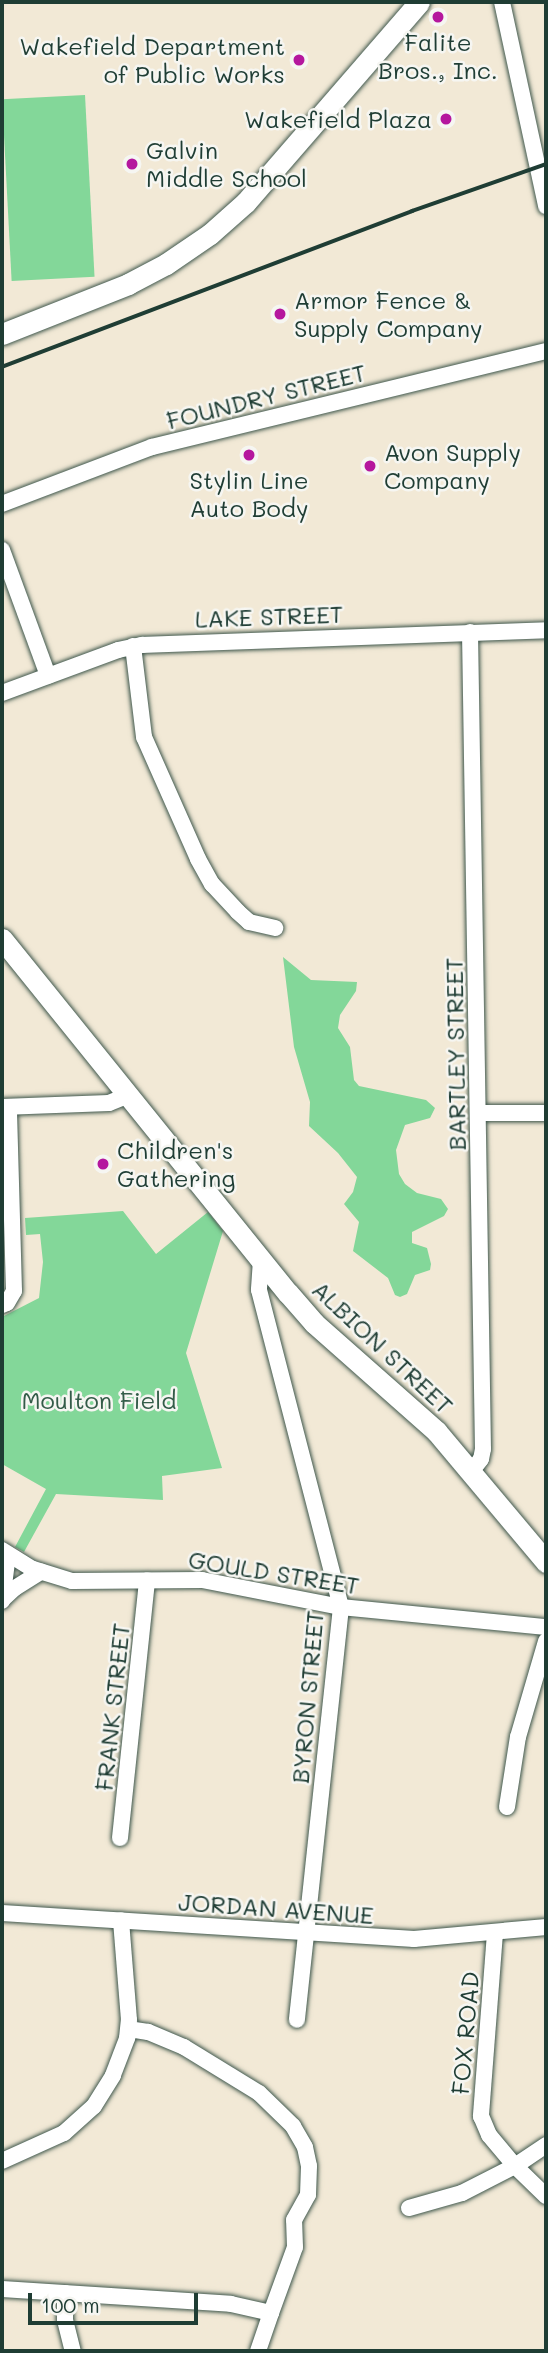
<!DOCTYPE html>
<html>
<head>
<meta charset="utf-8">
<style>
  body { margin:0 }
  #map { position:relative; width:548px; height:2353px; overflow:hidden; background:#f2e9d6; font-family:Mali,sans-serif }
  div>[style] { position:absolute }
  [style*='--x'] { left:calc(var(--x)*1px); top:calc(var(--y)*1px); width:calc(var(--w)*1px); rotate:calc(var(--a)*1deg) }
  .green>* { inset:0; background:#83d799; transform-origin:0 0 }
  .roads { filter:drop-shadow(0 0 2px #3f574c) drop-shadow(0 0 2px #3f574c) }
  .minor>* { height:16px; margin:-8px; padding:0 8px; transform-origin:8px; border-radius:8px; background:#fff }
  .major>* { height:21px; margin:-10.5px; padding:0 10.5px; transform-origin:10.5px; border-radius:10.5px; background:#fff }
  .rail>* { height:3.5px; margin:-1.75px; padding:0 1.75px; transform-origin:1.75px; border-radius:1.75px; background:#1f3d34 }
  .dots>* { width:19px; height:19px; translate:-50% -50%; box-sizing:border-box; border:4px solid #f6f6f2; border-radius:50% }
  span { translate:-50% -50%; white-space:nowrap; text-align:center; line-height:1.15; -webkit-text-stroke:5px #f6f6f2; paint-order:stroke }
  .poi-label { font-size:24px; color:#1f3d34 }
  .right { translate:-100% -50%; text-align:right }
  .left { translate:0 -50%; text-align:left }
  .street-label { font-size:24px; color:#1f3d34 }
  .park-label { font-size:24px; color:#335c48 }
  .frame { position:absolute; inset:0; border:4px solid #1f3d34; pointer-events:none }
  .scale { position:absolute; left:28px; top:2293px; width:170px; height:32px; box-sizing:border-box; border:4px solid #1f3d34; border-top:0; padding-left:9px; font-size:21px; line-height:24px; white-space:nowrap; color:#1f3d34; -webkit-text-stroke:5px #f6f6f2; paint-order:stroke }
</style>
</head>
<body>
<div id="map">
  <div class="green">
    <i style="left:85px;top:95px;width:182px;height:83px;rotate:87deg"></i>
    <i style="clip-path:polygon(283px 957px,311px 980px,357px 982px,356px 991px,340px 1015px,338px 1028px,350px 1047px,354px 1080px,359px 1086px,426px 1100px,435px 1108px,430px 1118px,405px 1125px,396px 1150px,399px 1174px,405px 1184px,417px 1193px,441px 1199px,448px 1209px,444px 1216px,412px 1232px,412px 1243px,427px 1248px,431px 1264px,430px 1270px,415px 1275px,407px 1294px,400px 1297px,395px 1295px,388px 1278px,353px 1251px,359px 1222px,344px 1204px,353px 1192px,357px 1177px,338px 1153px,309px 1126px,310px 1102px,294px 1047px)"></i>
    <i style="clip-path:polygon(123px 1211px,156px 1254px,208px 1212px,223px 1231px,186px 1353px,222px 1468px,162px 1476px,163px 1500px,56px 1494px,24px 1552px,15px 1547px,46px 1489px,2px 1464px,2px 1317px,39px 1298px,43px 1262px,40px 1234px,26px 1235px,25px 1218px)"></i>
  </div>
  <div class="roads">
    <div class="minor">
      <i style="--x:502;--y:2;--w:209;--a:77.8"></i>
      <i style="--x:2;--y:504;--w:160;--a:-20.8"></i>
      <i style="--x:152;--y:447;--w:406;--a:-13.7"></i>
      <i style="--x:2;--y:550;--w:134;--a:69.9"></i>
      <i style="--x:470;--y:632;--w:817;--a:89.09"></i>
      <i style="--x:483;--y:1449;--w:10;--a:101"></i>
      <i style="--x:481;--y:1459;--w:16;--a:128"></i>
      <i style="--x:133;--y:646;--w:92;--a:83.1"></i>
      <i style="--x:144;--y:737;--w:133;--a:66.1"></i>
      <i style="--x:198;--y:859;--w:29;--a:61"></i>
      <i style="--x:212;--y:884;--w:38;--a:47"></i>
      <i style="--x:238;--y:912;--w:15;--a:42"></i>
      <i style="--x:249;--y:922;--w:27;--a:13"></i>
      <i style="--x:2;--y:693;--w:124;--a:-20.3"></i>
      <i style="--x:118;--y:650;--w:25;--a:-12"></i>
      <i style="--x:142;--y:645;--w:404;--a:-2.1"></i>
      <i style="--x:2;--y:1107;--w:107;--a:-2.1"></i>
      <i style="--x:109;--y:1103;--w:22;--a:-22"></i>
      <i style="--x:479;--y:1113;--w:67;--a:0"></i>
      <i style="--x:261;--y:1260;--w:30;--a:94"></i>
      <i style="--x:259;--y:1290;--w:327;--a:75.5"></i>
      <i style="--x:341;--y:1607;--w:415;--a:96.1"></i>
      <i style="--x:2;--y:1305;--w:5;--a:-22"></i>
      <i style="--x:7;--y:1303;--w:14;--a:-60"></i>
      <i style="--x:14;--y:1291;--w:184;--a:-91.6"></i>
      <i style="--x:2;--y:1550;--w:36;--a:32"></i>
      <i style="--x:33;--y:1569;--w:41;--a:17.1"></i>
      <i style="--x:72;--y:1581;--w:130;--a:-0.4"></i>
      <i style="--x:202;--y:1580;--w:142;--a:11"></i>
      <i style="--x:341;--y:1607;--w:206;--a:5.6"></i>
      <i style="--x:2;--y:1600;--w:18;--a:-43"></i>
      <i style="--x:15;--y:1588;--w:31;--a:-32"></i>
      <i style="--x:2;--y:1601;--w:47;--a:-82.7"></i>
      <i style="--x:507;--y:1807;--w:71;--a:-81.1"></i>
      <i style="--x:518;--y:1737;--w:100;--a:-73.7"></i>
      <i style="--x:120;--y:1838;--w:259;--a:-84"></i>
      <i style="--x:2;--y:1913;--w:413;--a:3.6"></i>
      <i style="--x:414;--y:1939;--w:133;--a:-5.2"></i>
      <i style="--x:495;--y:1933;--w:184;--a:94.4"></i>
      <i style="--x:481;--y:2116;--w:21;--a:67"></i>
      <i style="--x:489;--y:2135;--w:40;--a:50"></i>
      <i style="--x:515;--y:2166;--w:43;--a:44.1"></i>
      <i style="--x:2;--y:2161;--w:68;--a:-24.3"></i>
      <i style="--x:64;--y:2133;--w:40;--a:-42"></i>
      <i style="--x:94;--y:2106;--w:36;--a:-58"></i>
      <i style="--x:113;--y:2075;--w:40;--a:-69"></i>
      <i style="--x:127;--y:2038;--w:18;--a:-84"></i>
      <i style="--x:129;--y:2020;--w:100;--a:-94.6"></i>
      <i style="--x:409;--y:2208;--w:55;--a:-15.8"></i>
      <i style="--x:462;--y:2193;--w:59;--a:-27"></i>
      <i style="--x:515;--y:2166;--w:37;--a:-34"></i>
      <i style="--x:2;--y:2289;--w:229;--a:3.7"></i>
      <i style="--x:231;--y:2304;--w:41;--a:12.7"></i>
      <i style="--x:271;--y:2313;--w:70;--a:-70"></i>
      <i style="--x:295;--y:2247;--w:27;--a:-92"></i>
      <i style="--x:294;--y:2220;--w:29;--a:-61"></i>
      <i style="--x:308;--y:2195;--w:29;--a:-88"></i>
      <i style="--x:309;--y:2166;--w:19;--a:-102"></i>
      <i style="--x:305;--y:2147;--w:24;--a:-120"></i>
      <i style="--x:293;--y:2126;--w:47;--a:-135.9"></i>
      <i style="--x:259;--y:2093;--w:88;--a:-148.5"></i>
      <i style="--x:184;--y:2047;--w:39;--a:-157"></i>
      <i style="--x:148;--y:2032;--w:19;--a:-171"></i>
      <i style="--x:65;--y:2293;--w:27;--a:90"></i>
      <i style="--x:65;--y:2320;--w:32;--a:76"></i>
      <i style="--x:258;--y:2351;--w:40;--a:-71.1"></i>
    </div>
    <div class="major">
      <i style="--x:2;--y:334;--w:136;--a:-21.6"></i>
      <i style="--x:128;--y:284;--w:43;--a:-27.8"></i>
      <i style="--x:166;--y:264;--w:53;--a:-34.3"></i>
      <i style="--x:210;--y:234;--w:48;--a:-41.6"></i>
      <i style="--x:246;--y:202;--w:264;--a:-49.1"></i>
      <i style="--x:2;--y:939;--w:455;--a:51.1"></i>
      <i style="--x:288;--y:1293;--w:40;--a:49"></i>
      <i style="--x:314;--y:1323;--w:164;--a:41.5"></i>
      <i style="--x:437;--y:1432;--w:170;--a:50"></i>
    </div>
  </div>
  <div class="rail">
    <i style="--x:2;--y:367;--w:439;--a:-20.8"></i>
    <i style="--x:412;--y:211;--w:142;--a:-19.3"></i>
  </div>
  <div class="dots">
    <i style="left:438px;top:17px;background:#b5179e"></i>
    <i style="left:299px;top:60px;background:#b5179e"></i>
    <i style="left:446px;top:119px;background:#b5179e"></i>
    <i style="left:132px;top:164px;background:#b5179e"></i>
    <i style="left:280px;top:314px;background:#b5179e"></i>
    <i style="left:249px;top:455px;background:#b5179e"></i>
    <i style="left:370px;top:466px;background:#b5179e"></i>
    <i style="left:103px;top:1164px;background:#b5179e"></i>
  </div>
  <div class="poi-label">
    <span style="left:438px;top:56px">Falite<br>Bros., Inc.</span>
    <span class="right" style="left:285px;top:60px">Wakefield Department<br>of Public Works</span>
    <span class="right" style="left:432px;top:119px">Wakefield Plaza</span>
    <span class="left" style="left:146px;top:164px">Galvin<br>Middle School</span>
    <span class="left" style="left:294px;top:314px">Armor Fence &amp;<br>Supply Company</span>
    <span class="left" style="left:384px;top:466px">Avon Supply<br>Company</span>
    <span style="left:249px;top:494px">Stylin Line<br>Auto Body</span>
    <span class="left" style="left:117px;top:1164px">Children's<br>Gathering</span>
  </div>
  <div class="street-label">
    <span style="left:266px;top:396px;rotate:-14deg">FOUNDRY STREET</span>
    <span style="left:269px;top:616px;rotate:-2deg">LAKE STREET</span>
    <span style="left:455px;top:1054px;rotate:-91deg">BARTLEY STREET</span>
    <span style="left:383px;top:1347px;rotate:43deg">ALBION STREET</span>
    <span style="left:274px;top:1572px;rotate:9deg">GOULD STREET</span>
    <span style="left:307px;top:1697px;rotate:-85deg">BYRON STREET</span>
    <span style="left:112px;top:1707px;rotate:-84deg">FRANK STREET</span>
    <span style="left:276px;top:1908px;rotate:4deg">JORDAN AVENUE</span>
    <span style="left:465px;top:2033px;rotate:-85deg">FOX ROAD</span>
  </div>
  <div class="park-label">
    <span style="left:99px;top:1400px">Moulton Field</span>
  </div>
  <div class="frame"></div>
  <div class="scale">100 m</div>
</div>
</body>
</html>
